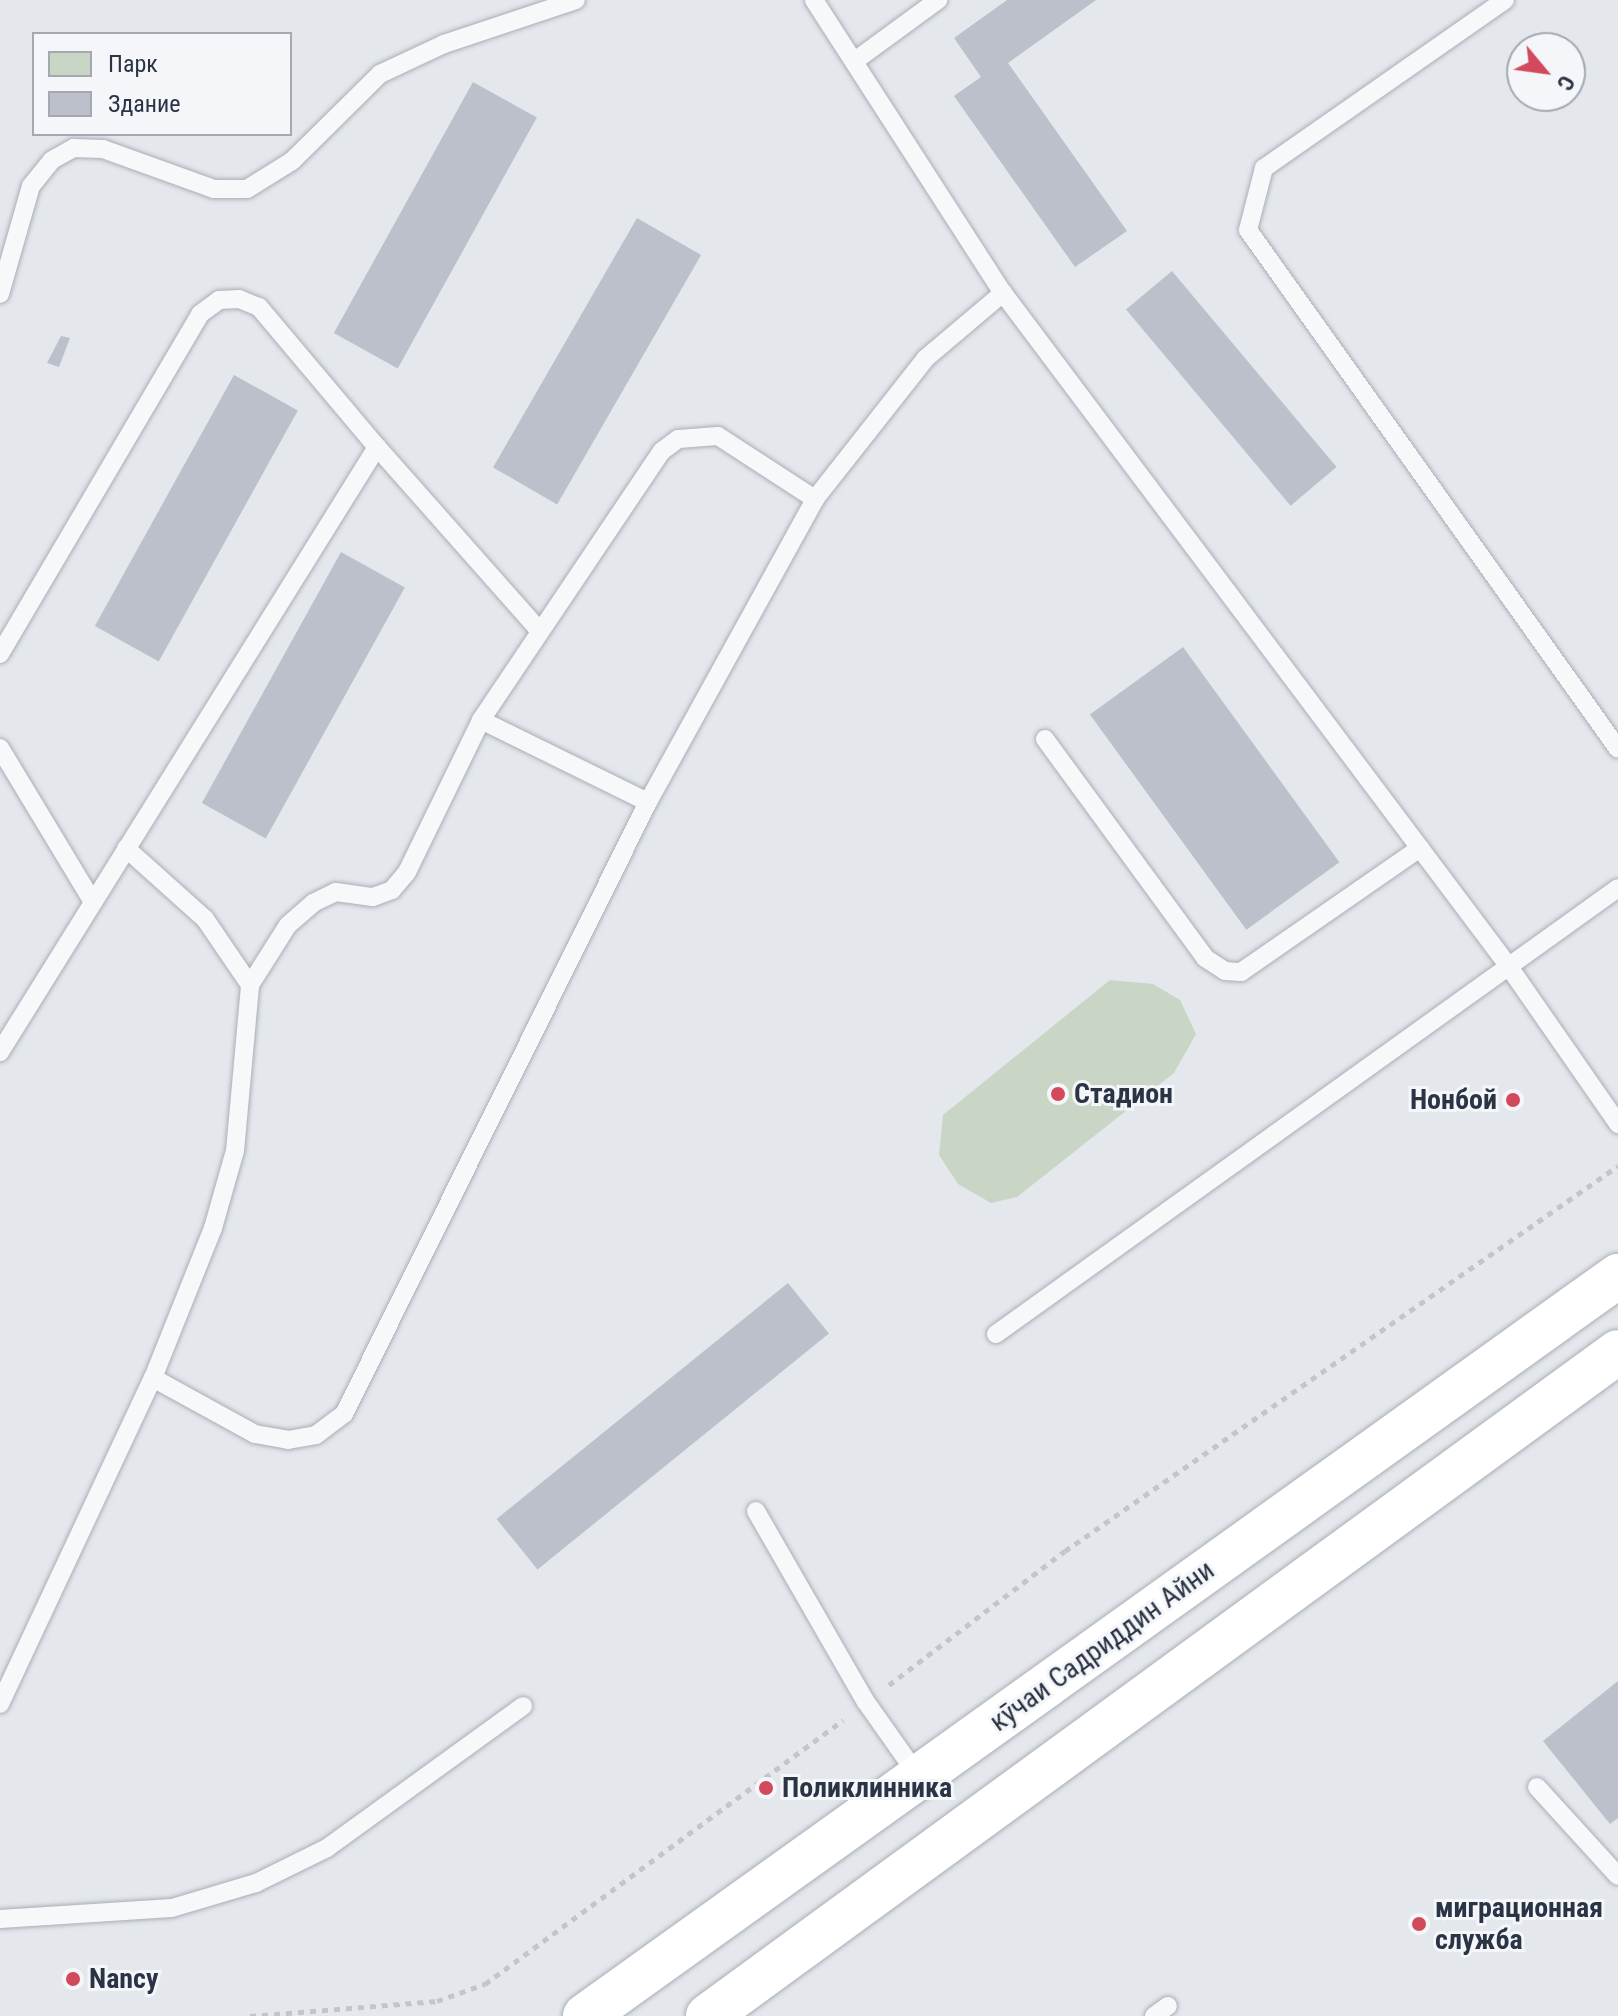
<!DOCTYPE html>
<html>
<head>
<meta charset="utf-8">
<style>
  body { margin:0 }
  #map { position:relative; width:1618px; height:2016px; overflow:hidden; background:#e4e7ec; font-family:"Roboto Condensed",sans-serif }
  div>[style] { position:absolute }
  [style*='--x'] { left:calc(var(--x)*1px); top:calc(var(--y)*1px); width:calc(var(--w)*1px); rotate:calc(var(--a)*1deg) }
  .green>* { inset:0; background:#c9d6c5 }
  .building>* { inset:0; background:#bbc0ca; transform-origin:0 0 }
  .path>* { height:5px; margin-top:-2.5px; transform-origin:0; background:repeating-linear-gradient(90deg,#c2c5cb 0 6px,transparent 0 12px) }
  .roads { filter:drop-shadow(0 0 2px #a9aeb7) drop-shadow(0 0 2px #a9aeb7) }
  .lane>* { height:18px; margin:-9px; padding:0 9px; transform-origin:9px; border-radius:9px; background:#f7f8fa }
  .highway>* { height:44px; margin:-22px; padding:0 22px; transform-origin:22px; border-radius:22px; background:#fff }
  .dots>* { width:22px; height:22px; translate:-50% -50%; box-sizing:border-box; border:4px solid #f4f6f9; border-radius:50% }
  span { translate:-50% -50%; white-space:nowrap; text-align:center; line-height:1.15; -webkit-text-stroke:6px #f4f6f9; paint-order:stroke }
  .poi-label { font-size:28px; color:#2b3445; font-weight:700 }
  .left { translate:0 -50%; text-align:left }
  .right { translate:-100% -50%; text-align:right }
  .street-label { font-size:28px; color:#2b3445 }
  .legend { position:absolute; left:32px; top:32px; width:260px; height:104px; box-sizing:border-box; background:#f4f6f9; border:2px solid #a4a8b1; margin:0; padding:10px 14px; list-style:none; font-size:24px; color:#2b3445 }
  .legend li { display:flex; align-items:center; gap:16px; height:40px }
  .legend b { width:40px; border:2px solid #a4a8b1 }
  .north { position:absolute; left:1506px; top:32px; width:80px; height:80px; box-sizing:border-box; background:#f4f6f9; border:2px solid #a4a8b1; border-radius:50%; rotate:119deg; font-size:22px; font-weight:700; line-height:32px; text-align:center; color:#2b3445 }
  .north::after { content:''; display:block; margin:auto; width:28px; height:36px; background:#d1495b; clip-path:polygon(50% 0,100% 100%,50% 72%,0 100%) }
</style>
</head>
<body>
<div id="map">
  <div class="green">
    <i style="clip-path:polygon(1110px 980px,1153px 984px,1180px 1000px,1196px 1034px,1174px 1073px,1017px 1197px,991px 1203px,958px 1184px,939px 1155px,943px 1115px)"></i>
  </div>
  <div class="building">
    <i style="clip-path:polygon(1007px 0,1096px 0,1008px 63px,1127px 231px,1075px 267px,954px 96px,981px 77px,954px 38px)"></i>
    <i style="left:473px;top:82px;width:73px;height:287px;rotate:29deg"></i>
    <i style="left:637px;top:218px;width:74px;height:288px;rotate:30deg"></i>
    <i style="left:1172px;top:271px;width:256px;height:60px;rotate:50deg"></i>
    <i style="clip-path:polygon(61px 336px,70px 338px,59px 367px,47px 363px)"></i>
    <i style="left:234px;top:375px;width:73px;height:287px;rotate:29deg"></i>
    <i style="left:341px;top:552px;width:73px;height:287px;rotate:29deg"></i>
    <i style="left:1183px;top:647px;width:266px;height:115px;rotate:54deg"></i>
    <i style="left:788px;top:1283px;width:65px;height:375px;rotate:51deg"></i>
    <i style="clip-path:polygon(1618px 1681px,1618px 1818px,1610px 1824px,1543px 1741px)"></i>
  </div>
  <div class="path">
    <i style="--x:889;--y:1685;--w:221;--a:-37.3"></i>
    <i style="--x:1065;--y:1551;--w:674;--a:-34.85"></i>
    <i style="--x:250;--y:2016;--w:188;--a:-4.6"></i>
    <i style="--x:437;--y:2001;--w:51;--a:-19.5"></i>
    <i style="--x:485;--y:1984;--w:445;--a:-36.4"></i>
  </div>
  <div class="roads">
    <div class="lane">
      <i style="--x:814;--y:0;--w:349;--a:57.2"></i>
      <i style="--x:1003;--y:293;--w:839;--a:53.09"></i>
      <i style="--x:1507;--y:964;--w:195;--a:55.2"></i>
      <i style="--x:1505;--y:0;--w:294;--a:145.1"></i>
      <i style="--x:1264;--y:168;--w:64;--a:104.5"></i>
      <i style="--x:1248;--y:230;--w:637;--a:54.51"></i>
      <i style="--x:856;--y:60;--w:102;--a:-36.2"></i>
      <i style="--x:0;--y:294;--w:112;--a:-74"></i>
      <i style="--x:31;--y:186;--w:33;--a:-51"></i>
      <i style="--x:52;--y:160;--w:25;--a:-29"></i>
      <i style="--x:74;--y:148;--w:29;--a:2"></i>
      <i style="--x:103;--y:149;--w:118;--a:19.8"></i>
      <i style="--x:214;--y:189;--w:33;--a:0"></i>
      <i style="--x:247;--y:189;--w:53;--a:-31.9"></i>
      <i style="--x:292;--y:161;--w:124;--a:-44.7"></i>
      <i style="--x:380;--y:74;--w:71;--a:-25.1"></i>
      <i style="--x:444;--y:44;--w:139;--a:-18.4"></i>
      <i style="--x:377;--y:447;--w:243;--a:48.5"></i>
      <i style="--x:0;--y:654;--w:394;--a:-59.5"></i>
      <i style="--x:200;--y:314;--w:24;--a:-36"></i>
      <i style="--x:219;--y:300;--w:20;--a:-3"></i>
      <i style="--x:239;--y:299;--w:22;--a:22"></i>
      <i style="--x:259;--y:307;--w:183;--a:49.9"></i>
      <i style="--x:377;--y:447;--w:713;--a:121.93"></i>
      <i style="--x:481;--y:720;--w:186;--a:26.2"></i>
      <i style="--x:1045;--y:739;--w:271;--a:53.8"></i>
      <i style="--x:1205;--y:958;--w:24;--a:33"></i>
      <i style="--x:1225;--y:971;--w:16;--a:4"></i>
      <i style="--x:1241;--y:972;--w:218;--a:-34.7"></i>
      <i style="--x:0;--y:748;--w:180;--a:58.9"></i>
      <i style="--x:250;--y:985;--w:71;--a:-57.7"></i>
      <i style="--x:288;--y:925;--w:33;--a:-41"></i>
      <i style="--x:313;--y:903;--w:25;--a:-26"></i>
      <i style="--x:336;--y:892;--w:37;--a:8"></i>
      <i style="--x:373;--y:897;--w:20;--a:-20"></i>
      <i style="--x:392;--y:890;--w:23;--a:-50"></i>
      <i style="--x:407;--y:872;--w:169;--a:-64"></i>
      <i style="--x:481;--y:720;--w:324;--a:-56.1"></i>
      <i style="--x:662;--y:451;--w:20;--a:-37"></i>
      <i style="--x:678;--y:439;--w:40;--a:-4.3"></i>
      <i style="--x:718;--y:436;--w:116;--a:33"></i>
      <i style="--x:815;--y:499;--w:179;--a:-51.8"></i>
      <i style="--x:926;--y:358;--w:101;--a:-40.2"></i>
      <i style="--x:996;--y:1334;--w:765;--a:-35.64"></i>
      <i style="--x:153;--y:1378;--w:116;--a:28.8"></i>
      <i style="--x:255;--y:1434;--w:34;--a:10"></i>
      <i style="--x:288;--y:1440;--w:28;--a:-10"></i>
      <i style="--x:316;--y:1435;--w:35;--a:-37"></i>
      <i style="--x:344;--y:1414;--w:683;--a:-63.58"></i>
      <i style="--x:648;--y:802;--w:346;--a:-61.1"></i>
      <i style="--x:756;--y:1511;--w:220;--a:60.1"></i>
      <i style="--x:866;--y:1702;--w:92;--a:54.8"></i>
      <i style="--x:0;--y:1704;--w:360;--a:-64.9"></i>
      <i style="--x:153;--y:1378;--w:162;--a:-68.2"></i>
      <i style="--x:213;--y:1228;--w:80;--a:-74.1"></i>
      <i style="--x:235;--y:1151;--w:167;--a:-84.8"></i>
      <i style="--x:250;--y:985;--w:80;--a:-124.3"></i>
      <i style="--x:205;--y:919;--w:106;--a:-138.1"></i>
      <i style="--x:1537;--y:1787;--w:120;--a:47.7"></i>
      <i style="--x:0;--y:1919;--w:172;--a:-3.7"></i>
      <i style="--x:172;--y:1908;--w:88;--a:-16.6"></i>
      <i style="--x:256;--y:1883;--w:79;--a:-26.2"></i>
      <i style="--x:327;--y:1848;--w:242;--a:-35.9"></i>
      <i style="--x:1154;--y:2016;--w:17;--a:-36"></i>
    </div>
    <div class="highway">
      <i style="--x:585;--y:2016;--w:1271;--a:-35.62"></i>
      <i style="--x:708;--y:2016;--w:1126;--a:-36.12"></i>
    </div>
  </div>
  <div class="dots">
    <i style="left:1058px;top:1094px;background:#d1495b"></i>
    <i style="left:1513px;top:1100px;background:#d1495b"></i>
    <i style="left:766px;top:1788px;background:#d1495b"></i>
    <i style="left:1419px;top:1924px;background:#d1495b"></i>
    <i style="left:73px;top:1979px;background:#d1495b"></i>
  </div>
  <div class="poi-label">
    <span class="left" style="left:1074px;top:1094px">Стадион</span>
    <span class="right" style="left:1497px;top:1100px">Нонбой</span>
    <span class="left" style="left:782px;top:1788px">Поликлинника</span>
    <span class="left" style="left:1435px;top:1924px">миграционная<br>служба</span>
    <span class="left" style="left:89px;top:1979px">Nancy</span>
  </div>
  <div class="street-label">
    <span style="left:1102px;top:1646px;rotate:-36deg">кӯчаи Садриддин Айни</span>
  </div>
  <ul class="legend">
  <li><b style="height:22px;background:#c9d6c5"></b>Парк</li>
  <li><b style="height:22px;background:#bbc0ca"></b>Здание</li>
  </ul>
  <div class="north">С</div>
</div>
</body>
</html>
